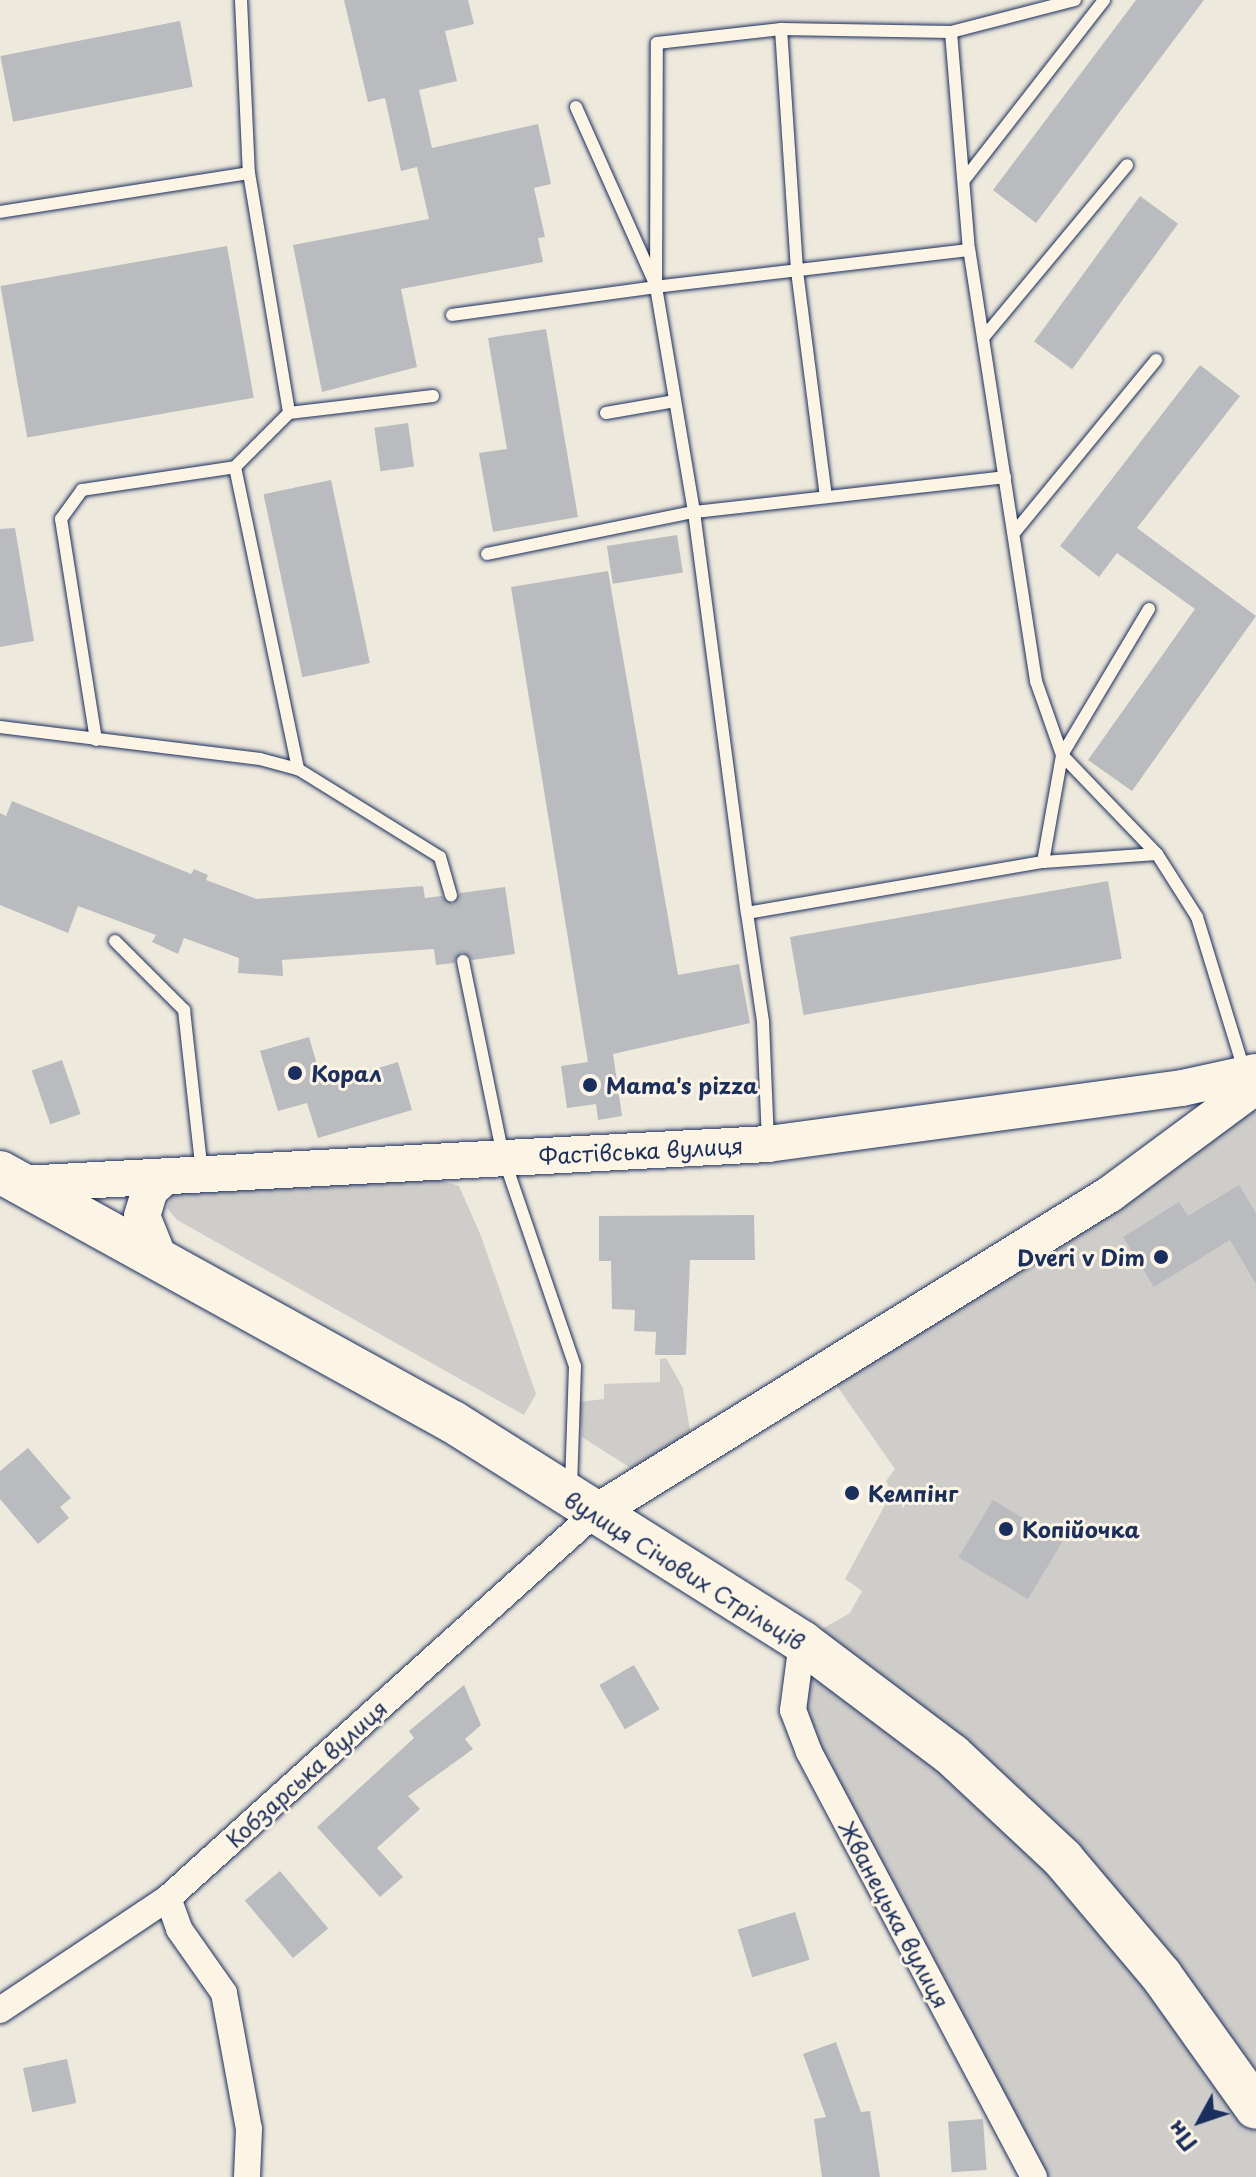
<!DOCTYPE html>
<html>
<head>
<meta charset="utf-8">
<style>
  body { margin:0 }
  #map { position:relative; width:1256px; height:2177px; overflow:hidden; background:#eee9dd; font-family:"Playpen Sans",sans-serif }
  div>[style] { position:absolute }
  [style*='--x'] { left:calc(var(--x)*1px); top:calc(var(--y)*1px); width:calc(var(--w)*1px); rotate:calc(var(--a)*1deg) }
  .green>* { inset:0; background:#cfcdca }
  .building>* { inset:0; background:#babbbe; transform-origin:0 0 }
  .roads { filter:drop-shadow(0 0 2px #1b2f5e) drop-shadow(0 0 2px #1b2f5e) }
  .lane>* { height:12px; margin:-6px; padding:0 6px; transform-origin:6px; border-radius:6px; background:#fcf5e5 }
  .street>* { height:26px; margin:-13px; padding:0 13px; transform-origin:13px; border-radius:13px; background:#fcf5e5 }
  .secondary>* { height:36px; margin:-18px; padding:0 18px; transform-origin:18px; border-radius:18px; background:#fcf5e5 }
  .primary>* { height:42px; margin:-21px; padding:0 21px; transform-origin:21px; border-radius:21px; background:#fcf5e5 }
  .dots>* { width:22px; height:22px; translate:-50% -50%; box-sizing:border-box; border:4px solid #fcf5e5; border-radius:50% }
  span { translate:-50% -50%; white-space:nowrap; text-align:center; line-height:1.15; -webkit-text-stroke:6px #fcf5e5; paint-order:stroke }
  .poi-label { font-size:22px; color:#1b2f5e; font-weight:700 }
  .left { translate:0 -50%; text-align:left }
  .right { translate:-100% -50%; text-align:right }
  .street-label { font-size:22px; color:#1b2f5e }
  .north { position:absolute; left:1160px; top:2081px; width:80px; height:80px; -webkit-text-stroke:6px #fcf5e5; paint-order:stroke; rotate:230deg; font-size:22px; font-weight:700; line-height:32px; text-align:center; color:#1b2f5e }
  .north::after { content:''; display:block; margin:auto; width:28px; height:36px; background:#1b2f5e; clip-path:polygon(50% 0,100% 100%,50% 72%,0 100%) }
</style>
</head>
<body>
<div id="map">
  <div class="green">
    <i style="clip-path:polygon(1256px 1088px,1256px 2177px,1036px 2177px,794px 1710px,803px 1640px,850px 1613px,862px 1591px,845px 1579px,892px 1492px,886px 1481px,895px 1469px,827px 1372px)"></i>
    <i style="clip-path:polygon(436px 1179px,459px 1186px,481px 1236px,536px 1394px,524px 1415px,177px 1220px,167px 1208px,172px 1195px,186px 1191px)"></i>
    <i style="clip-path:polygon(666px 1358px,683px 1388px,692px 1443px,640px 1474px,582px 1437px,579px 1402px,604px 1399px,604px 1384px,660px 1382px,660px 1359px)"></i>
  </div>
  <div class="building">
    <i style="clip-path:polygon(344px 0,468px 0,474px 24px,445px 31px,457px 81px,419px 90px,432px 148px,538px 124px,551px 184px,534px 188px,545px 237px,538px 238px,543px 262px,401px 289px,417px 367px,322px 392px,293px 245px,429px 219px,417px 167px,401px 171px,385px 98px,368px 102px)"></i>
    <i style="clip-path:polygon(1136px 0,1204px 0,1036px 223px,993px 190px)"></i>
    <i style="left:180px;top:21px;width:67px;height:183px;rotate:79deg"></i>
    <i style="left:1140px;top:196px;width:47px;height:180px;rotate:36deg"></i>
    <i style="left:227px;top:246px;width:154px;height:230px;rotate:80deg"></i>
    <i style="clip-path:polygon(546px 329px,578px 517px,493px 532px,479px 453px,507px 449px,488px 338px)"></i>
    <i style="clip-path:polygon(1200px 365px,1240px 396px,1137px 528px,1256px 616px,1132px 791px,1088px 760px,1195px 609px,1117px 553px,1099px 577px,1060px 546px)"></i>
    <i style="left:408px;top:423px;width:44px;height:34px;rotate:82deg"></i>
    <i style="left:331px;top:480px;width:187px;height:69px;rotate:78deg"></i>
    <i style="clip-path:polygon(15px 528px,34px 641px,0 647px,0 529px)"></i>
    <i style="left:677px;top:535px;width:38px;height:71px;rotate:81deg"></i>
    <i style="clip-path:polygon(608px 571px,678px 975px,739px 964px,750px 1023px,613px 1054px,622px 1116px,598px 1120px,596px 1104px,567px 1108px,561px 1066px,588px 1062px,511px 587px)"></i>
    <i style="clip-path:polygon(12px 801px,191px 874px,194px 869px,208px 875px,206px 880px,257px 899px,423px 886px,425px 898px,442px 896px,453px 904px,460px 893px,505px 887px,515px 954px,472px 960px,462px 952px,454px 963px,436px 965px,434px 949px,282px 960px,283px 976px,238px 973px,239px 958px,184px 938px,178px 954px,152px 942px,156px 935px,78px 906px,68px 933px,0 905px,0 813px,6px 816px)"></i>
    <i style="left:1108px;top:881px;width:79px;height:323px;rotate:80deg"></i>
    <i style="clip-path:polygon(309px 1037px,323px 1085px,398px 1062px,412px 1110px,318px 1138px,307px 1103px,278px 1111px,260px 1051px)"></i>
    <i style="left:62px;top:1060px;width:57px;height:32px;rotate:71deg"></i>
    <i style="clip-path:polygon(1239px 1185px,1256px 1213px,1256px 1284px,1230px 1240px,1154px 1287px,1123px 1237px,1179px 1202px,1188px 1216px)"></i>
    <i style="clip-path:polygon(754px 1215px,755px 1260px,690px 1260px,686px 1355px,655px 1355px,656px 1332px,634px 1331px,635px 1310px,612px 1309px,611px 1261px,599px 1261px,599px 1216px)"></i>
    <i style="clip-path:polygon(28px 1448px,71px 1498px,60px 1507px,69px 1518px,38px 1544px,0 1499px,0 1471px)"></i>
    <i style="left:993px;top:1500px;width:81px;height:67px;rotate:31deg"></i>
    <i style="left:634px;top:1665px;width:51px;height:40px;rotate:60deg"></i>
    <i style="clip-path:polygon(464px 1685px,481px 1725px,465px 1739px,473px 1749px,408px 1796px,420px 1809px,377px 1848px,403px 1877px,380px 1897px,317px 1827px,414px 1738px,409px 1731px)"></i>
    <i style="left:280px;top:1871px;width:75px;height:46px;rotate:50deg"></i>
    <i style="left:795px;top:1912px;width:50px;height:60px;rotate:73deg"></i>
    <i style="clip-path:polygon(836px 2042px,861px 2112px,870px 2111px,880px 2177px,822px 2177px,814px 2119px,826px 2117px,803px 2054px)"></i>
    <i style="left:67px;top:2059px;width:45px;height:45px;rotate:78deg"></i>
    <i style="left:983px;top:2119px;width:51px;height:35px;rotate:86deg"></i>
  </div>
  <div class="roads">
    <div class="lane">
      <i style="--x:241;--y:0;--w:173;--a:87.4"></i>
      <i style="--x:249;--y:173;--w:243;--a:80.5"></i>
      <i style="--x:289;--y:413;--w:76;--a:135"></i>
      <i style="--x:235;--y:467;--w:309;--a:78.2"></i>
      <i style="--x:781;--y:29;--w:243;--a:86.2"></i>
      <i style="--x:797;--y:271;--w:228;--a:82.7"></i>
      <i style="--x:951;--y:32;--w:219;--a:85.3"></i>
      <i style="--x:576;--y:107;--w:191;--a:65.9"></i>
      <i style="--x:964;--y:180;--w:228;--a:-52.1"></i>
      <i style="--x:0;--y:212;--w:252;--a:-8.9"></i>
      <i style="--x:656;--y:287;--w:244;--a:-89.8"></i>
      <i style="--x:657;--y:43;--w:125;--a:-6.4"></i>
      <i style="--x:781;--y:29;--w:170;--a:1"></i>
      <i style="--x:951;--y:32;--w:128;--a:-14.5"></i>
      <i style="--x:452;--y:315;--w:206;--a:-7.8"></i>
      <i style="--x:983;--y:338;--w:225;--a:-50.2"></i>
      <i style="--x:289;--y:413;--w:145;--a:-6.7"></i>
      <i style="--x:606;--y:413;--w:70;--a:-9.9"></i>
      <i style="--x:1014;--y:533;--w:224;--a:-50.6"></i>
      <i style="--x:487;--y:554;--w:211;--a:-11.5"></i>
      <i style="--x:694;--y:512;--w:313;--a:-6.4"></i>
      <i style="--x:1149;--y:609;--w:170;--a:120.8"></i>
      <i style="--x:1062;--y:755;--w:137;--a:46.2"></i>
      <i style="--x:0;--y:727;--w:262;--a:7"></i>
      <i style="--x:260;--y:759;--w:39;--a:15"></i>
      <i style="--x:298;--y:769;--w:167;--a:31.8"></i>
      <i style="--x:440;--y:857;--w:40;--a:74"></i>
      <i style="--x:96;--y:740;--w:224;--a:-99"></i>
      <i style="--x:61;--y:519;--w:36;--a:-54"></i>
      <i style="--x:82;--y:490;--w:155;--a:-8.5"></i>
      <i style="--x:1043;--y:862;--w:114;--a:-4"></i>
      <i style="--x:1157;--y:854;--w:75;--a:57.6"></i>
      <i style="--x:1197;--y:917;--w:160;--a:72.9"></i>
      <i style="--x:747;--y:913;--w:300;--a:-9.8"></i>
      <i style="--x:1043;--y:862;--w:109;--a:-79.9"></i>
      <i style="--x:1062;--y:755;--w:78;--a:-109.4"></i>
      <i style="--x:1036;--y:681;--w:436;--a:-98.8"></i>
      <i style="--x:969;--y:250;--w:315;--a:173.3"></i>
      <i style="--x:656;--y:287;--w:228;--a:80.4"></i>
      <i style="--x:694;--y:512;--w:404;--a:82.5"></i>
      <i style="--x:747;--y:913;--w:110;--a:81.6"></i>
      <i style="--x:763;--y:1022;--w:119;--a:87.6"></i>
      <i style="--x:115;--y:941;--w:98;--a:45"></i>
      <i style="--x:184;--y:1010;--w:163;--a:83.7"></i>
      <i style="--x:463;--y:961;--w:199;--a:78.4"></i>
      <i style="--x:503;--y:1156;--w:222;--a:71.1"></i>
      <i style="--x:575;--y:1366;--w:121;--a:91.9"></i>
    </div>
    <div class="street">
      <i style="--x:802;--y:1642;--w:69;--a:97.5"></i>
      <i style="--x:793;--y:1710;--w:45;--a:69.1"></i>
      <i style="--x:809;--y:1752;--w:481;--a:62.1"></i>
      <i style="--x:168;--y:1898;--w:33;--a:70"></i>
      <i style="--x:179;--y:1929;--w:78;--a:54.9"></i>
      <i style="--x:224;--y:1993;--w:138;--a:79.6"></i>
      <i style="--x:249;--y:2129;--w:48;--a:92.4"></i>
      <i style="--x:0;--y:2010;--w:202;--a:-33.7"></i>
      <i style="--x:168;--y:1898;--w:575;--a:-42.04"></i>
    </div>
    <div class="secondary">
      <i style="--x:22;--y:1184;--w:747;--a:-3.07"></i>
      <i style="--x:768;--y:1144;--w:418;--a:-7.7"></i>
      <i style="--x:1182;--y:1088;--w:76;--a:-12.2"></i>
      <i style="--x:159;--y:1258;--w:45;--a:-112"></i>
      <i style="--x:142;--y:1216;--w:27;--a:-73"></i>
      <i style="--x:150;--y:1190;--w:15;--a:-42"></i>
      <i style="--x:595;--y:1513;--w:606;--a:-31.77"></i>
      <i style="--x:1110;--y:1194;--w:182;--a:-36.5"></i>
    </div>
    <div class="primary">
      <i style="--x:0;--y:1172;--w:517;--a:28.89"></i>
      <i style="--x:453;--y:1422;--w:413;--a:32.2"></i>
      <i style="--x:802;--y:1642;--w:188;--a:37"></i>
      <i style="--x:952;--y:1755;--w:152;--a:43.1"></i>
      <i style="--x:1063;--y:1859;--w:152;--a:49.8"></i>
      <i style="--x:1161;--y:1975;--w:163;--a:54.5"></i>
    </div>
  </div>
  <div class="dots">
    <i style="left:295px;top:1073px;background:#1b2f5e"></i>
    <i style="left:590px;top:1085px;background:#1b2f5e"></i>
    <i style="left:1161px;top:1257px;background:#1b2f5e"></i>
    <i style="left:852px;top:1493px;background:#1b2f5e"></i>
    <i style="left:1006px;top:1529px;background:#1b2f5e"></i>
  </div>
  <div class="poi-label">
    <span class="left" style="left:311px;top:1073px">Корал</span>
    <span class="left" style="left:606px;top:1085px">Mama's pizza</span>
    <span class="right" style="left:1145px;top:1257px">Dveri v Dim</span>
    <span class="left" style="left:868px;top:1493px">Кемпінг</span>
    <span class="left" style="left:1022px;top:1529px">Копійочка</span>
  </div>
  <div class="street-label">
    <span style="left:641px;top:1150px;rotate:-3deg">Фастівська вулиця</span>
    <span style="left:685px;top:1570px;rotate:32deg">вулиця Січових Стрільців</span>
    <span style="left:306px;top:1773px;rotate:-42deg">Кобзарська вулиця</span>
    <span style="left:895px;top:1914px;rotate:62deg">Жванецька вулиця</span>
  </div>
  <div class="north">Пн</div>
</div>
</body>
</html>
